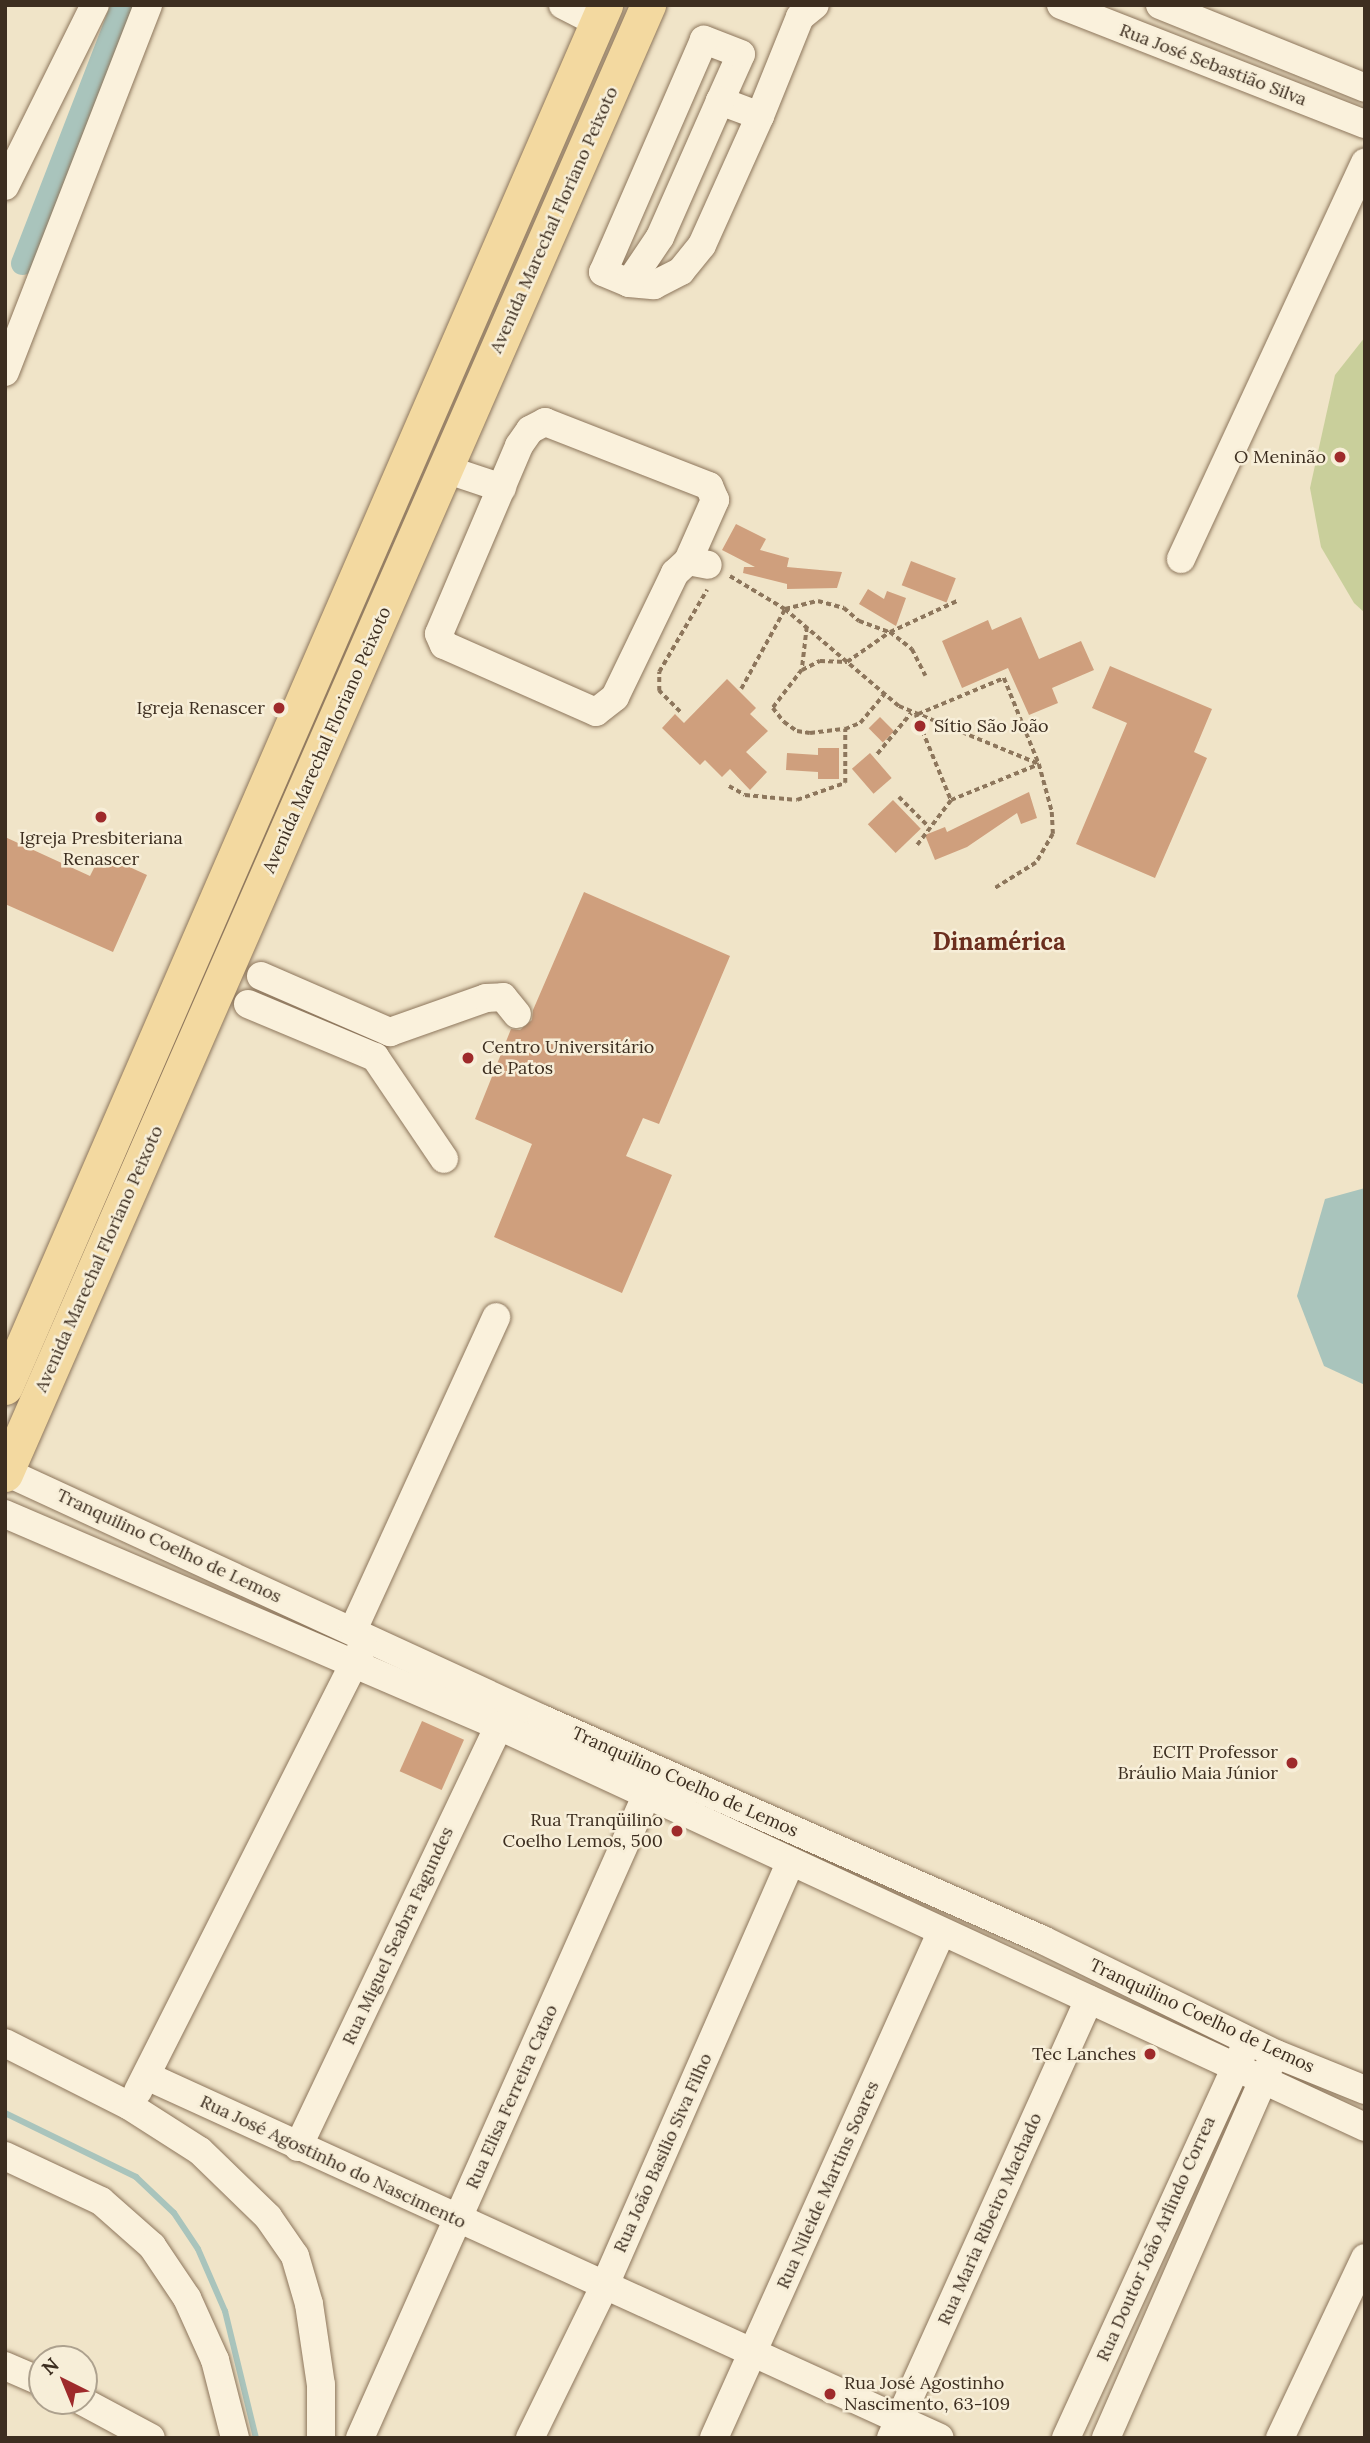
<!DOCTYPE html>
<html>
<head>
<meta charset="utf-8">
<style>
  body { margin:0 }
  #map { position:relative; width:1370px; height:2443px; overflow:hidden; background:#f0e4c8; font-family:Lora,serif }
  div>[style] { position:absolute }
  [style*='--x'] { left:calc(var(--x)*1px); top:calc(var(--y)*1px); width:calc(var(--w)*1px); rotate:calc(var(--a)*1deg) }
  .green>* { inset:0; background:#c9cf9b }
  .water>* { inset:0; background:#a9c4bc }
  .stream>* { height:6px; margin:-3px; padding:0 3px; transform-origin:3px; border-radius:3px; background:#a9c4bc }
  .canal>* { height:23px; margin:-11.5px; padding:0 11.5px; transform-origin:11.5px; border-radius:11.5px; background:#a9c4bc }
  .building>* { inset:0; background:#cf9f7d; transform-origin:0 0 }
  .path>* { height:3.5px; margin-top:-1.75px; transform-origin:0; background:repeating-linear-gradient(90deg,#8d765c 0 5px,transparent 0 8.5px) }
  .roads { filter:drop-shadow(0 0 2px #8d765c) drop-shadow(0 0 2px #8d765c) }
  .minor>* { height:28px; margin:-14px; padding:0 14px; transform-origin:14px; border-radius:14px; background:#faf1dc }
  .major>* { height:35px; margin:-17.5px; padding:0 17.5px; transform-origin:17.5px; border-radius:17.5px; background:#f3d9a0 }
  .dots>* { width:19px; height:19px; translate:-50% -50%; box-sizing:border-box; border:4px solid #f7eed8; border-radius:50% }
  span { translate:-50% -50%; white-space:nowrap; text-align:center; line-height:1.15; -webkit-text-stroke:5px #f7eed8; paint-order:stroke }
  .street-label { font-size:18px; color:#3d2e20 }
  .poi-label { font-size:18px; color:#3d2e20 }
  .right { translate:-100% -50%; text-align:right }
  .left { translate:0 -50%; text-align:left }
  .district-label { font-size:24px; color:#6b2e1e; font-weight:700 }
  .frame { position:absolute; inset:0; border:7px solid #3d2e20; pointer-events:none }
  .north { position:absolute; left:28px; top:2345px; width:70px; height:70px; box-sizing:border-box; background:#f7eed8; border:2px solid #ada18e; border-radius:50%; rotate:317deg; font-size:19px; font-weight:700; line-height:28px; text-align:center; color:#3d2e20 }
  .north::after { content:''; display:block; margin:auto; width:24px; height:32px; background:#9e2a2b; clip-path:polygon(50% 0,100% 100%,50% 72%,0 100%) }
</style>
</head>
<body>
<div id="map">
  <div class="green">
    <i style="clip-path:polygon(1365px 337px,1365px 613px,1354px 603px,1321px 547px,1310px 488px,1335px 375px)"></i>
  </div>
  <div class="water">
    <i style="clip-path:polygon(1365px 1188px,1365px 1385px,1324px 1366px,1297px 1296px,1325px 1199px)"></i>
  </div>
  <div class="stream">
    <i style="--x:5;--y:2113;--w:146;--a:26"></i>
    <i style="--x:136;--y:2177;--w:52;--a:43.5"></i>
    <i style="--x:174;--y:2213;--w:43;--a:56.3"></i>
    <i style="--x:198;--y:2249;--w:68;--a:66.5"></i>
    <i style="--x:225;--y:2311;--w:131;--a:76.3"></i>
  </div>
  <div class="canal">
    <i style="--x:22;--y:263;--w:277;--a:-68.8"></i>
  </div>
  <div class="building">
    <i style="clip-path:polygon(736px 524px,766px 539px,760px 550px,789px 558px,787px 567px,842px 572px,837px 588px,787px 589px,787px 584px,743px 573px,744px 567px,755px 567px,722px 550px)"></i>
    <i style="left:911px;top:561px;width:48px;height:26px;rotate:21deg"></i>
    <i style="clip-path:polygon(868px 589px,884px 599px,887px 591px,906px 598px,896px 626px,859px 604px)"></i>
    <i style="clip-path:polygon(1021px 617px,1039px 659px,1081px 641px,1094px 670px,1052px 688px,1058px 703px,1029px 715px,1008px 668px,962px 688px,942px 641px,988px 620px,992px 630px)"></i>
    <i style="clip-path:polygon(1110px 666px,1212px 709px,1194px 752px,1207px 758px,1155px 878px,1076px 844px,1127px 723px,1092px 708px)"></i>
    <i style="clip-path:polygon(727px 679px,756px 708px,750px 714px,768px 731px,746px 752px,767px 772px,750px 790px,730px 769px,722px 777px,705px 760px,700px 765px,662px 728px,675px 714px,684px 723px)"></i>
    <i style="left:880px;top:717px;width:20px;height:16px;rotate:45deg"></i>
    <i style="clip-path:polygon(818px 748px,839px 748px,839px 779px,818px 779px,818px 772px,786px 770px,787px 753px,818px 755px)"></i>
    <i style="left:870px;top:753px;width:33px;height:24px;rotate:49deg"></i>
    <i style="clip-path:polygon(1029px 792px,1037px 818px,1021px 824px,1017px 813px,967px 847px,935px 860px,925px 835px,945px 827px,947px 832px)"></i>
    <i style="left:893px;top:800px;width:40px;height:35px;rotate:46deg"></i>
    <i style="clip-path:polygon(5px 837px,90px 876px,101px 854px,147px 875px,113px 952px,5px 904px)"></i>
    <i style="clip-path:polygon(584px 892px,730px 956px,659px 1124px,643px 1118px,626px 1156px,672px 1175px,622px 1293px,494px 1237px,532px 1144px,475px 1119px,511px 1029px,520px 1030px,532px 1020px,533px 1010px)"></i>
    <i style="left:422px;top:1721px;width:46px;height:55px;rotate:24deg"></i>
  </div>
  <div class="path">
    <i style="--x:730;--y:576;--w:64;--a:31"></i>
    <i style="--x:785;--y:609;--w:150;--a:40.4"></i>
    <i style="--x:899;--y:706;--w:152;--a:22.5"></i>
    <i style="--x:807;--y:627;--w:43;--a:96.6"></i>
    <i style="--x:802;--y:670;--w:48;--a:127.3"></i>
    <i style="--x:773;--y:708;--w:18;--a:52"></i>
    <i style="--x:784;--y:722;--w:16;--a:35"></i>
    <i style="--x:797;--y:731;--w:13;--a:9"></i>
    <i style="--x:810;--y:733;--w:35;--a:-7"></i>
    <i style="--x:845;--y:729;--w:16;--a:-22"></i>
    <i style="--x:860;--y:723;--w:38;--a:-50"></i>
    <i style="--x:802;--y:670;--w:20;--a:-27"></i>
    <i style="--x:820;--y:661;--w:27;--a:2"></i>
    <i style="--x:847;--y:662;--w:52;--a:-34.9"></i>
    <i style="--x:890;--y:632;--w:74;--a:-24.8"></i>
    <i style="--x:741;--y:689;--w:91;--a:-61.2"></i>
    <i style="--x:785;--y:609;--w:34;--a:-14"></i>
    <i style="--x:818;--y:601;--w:27;--a:15"></i>
    <i style="--x:844;--y:608;--w:20;--a:41"></i>
    <i style="--x:859;--y:621;--w:33;--a:20"></i>
    <i style="--x:890;--y:632;--w:28;--a:38"></i>
    <i style="--x:912;--y:649;--w:30;--a:63"></i>
    <i style="--x:680;--y:712;--w:30;--a:-135"></i>
    <i style="--x:659;--y:691;--w:19;--a:-90"></i>
    <i style="--x:659;--y:672;--w:95;--a:-59.7"></i>
    <i style="--x:918;--y:714;--w:93;--a:-22.7"></i>
    <i style="--x:1004;--y:678;--w:93;--a:67.9"></i>
    <i style="--x:1039;--y:764;--w:50;--a:74.8"></i>
    <i style="--x:1052;--y:812;--w:22;--a:87"></i>
    <i style="--x:1053;--y:834;--w:34;--a:120"></i>
    <i style="--x:1036;--y:863;--w:49;--a:148.2"></i>
    <i style="--x:916;--y:715;--w:92;--a:67.6"></i>
    <i style="--x:951;--y:800;--w:95;--a:-22.2"></i>
    <i style="--x:877;--y:754;--w:53;--a:-50.3"></i>
    <i style="--x:729;--y:786;--w:18;--a:29"></i>
    <i style="--x:745;--y:795;--w:52;--a:5.5"></i>
    <i style="--x:797;--y:800;--w:51;--a:-19.5"></i>
    <i style="--x:845;--y:783;--w:54;--a:-90"></i>
    <i style="--x:899;--y:797;--w:41;--a:45"></i>
    <i style="--x:917;--y:845;--w:56;--a:-52.9"></i>
  </div>
  <div class="roads">
    <div class="minor">
      <i style="--x:563;--y:5;--w:39;--a:27"></i>
      <i style="--x:1061;--y:5;--w:326;--a:21.4"></i>
      <i style="--x:1160;--y:5;--w:221;--a:22"></i>
      <i style="--x:760;--y:116;--w:43;--a:-159.4"></i>
      <i style="--x:720;--y:101;--w:51;--a:-65.9"></i>
      <i style="--x:741;--y:54;--w:40;--a:-159"></i>
      <i style="--x:704;--y:40;--w:253;--a:113.5"></i>
      <i style="--x:603;--y:272;--w:28;--a:23"></i>
      <i style="--x:629;--y:283;--w:25;--a:5"></i>
      <i style="--x:654;--y:285;--w:30;--a:-27"></i>
      <i style="--x:681;--y:271;--w:33;--a:-51"></i>
      <i style="--x:702;--y:245;--w:141;--a:-65.8"></i>
      <i style="--x:760;--y:116;--w:107;--a:-68"></i>
      <i style="--x:800;--y:17;--w:19;--a:-39"></i>
      <i style="--x:5;--y:186;--w:202;--a:-63.6"></i>
      <i style="--x:629;--y:283;--w:55;--a:-56"></i>
      <i style="--x:660;--y:237;--w:149;--a:-66.2"></i>
      <i style="--x:5;--y:372;--w:394;--a:-68.7"></i>
      <i style="--x:445;--y:469;--w:60;--a:18.4"></i>
      <i style="--x:1181;--y:559;--w:437;--a:-65.1"></i>
      <i style="--x:688;--y:561;--w:67;--a:-66.1"></i>
      <i style="--x:715;--y:500;--w:15;--a:-113"></i>
      <i style="--x:709;--y:486;--w:176;--a:-158.7"></i>
      <i style="--x:545;--y:422;--w:17;--a:152"></i>
      <i style="--x:530;--y:430;--w:19;--a:125"></i>
      <i style="--x:519;--y:446;--w:204;--a:113.1"></i>
      <i style="--x:439;--y:634;--w:12;--a:66"></i>
      <i style="--x:444;--y:645;--w:166;--a:23.8"></i>
      <i style="--x:596;--y:712;--w:24;--a:-38"></i>
      <i style="--x:615;--y:697;--w:138;--a:-64.2"></i>
      <i style="--x:675;--y:573;--w:18;--a:-43"></i>
      <i style="--x:688;--y:561;--w:20;--a:11"></i>
      <i style="--x:261;--y:976;--w:141;--a:23.5"></i>
      <i style="--x:390;--y:1032;--w:102;--a:-19.5"></i>
      <i style="--x:486;--y:998;--w:17;--a:-3"></i>
      <i style="--x:503;--y:997;--w:22;--a:51"></i>
      <i style="--x:248;--y:1004;--w:138;--a:22.7"></i>
      <i style="--x:375;--y:1057;--w:123;--a:55.9"></i>
      <i style="--x:6;--y:1472;--w:590;--a:24.74"></i>
      <i style="--x:542;--y:1719;--w:548;--a:23.8"></i>
      <i style="--x:1043;--y:1940;--w:259;--a:26.1"></i>
      <i style="--x:1276;--y:2054;--w:96;--a:22"></i>
      <i style="--x:5;--y:1514;--w:538;--a:23.23"></i>
      <i style="--x:499;--y:1726;--w:954;--a:24.85"></i>
      <i style="--x:353;--y:1630;--w:344;--a:-65.4"></i>
      <i style="--x:5;--y:2043;--w:138;--a:26.8"></i>
      <i style="--x:128;--y:2105;--w:85;--a:32.6"></i>
      <i style="--x:200;--y:2151;--w:95;--a:44.1"></i>
      <i style="--x:268;--y:2217;--w:47;--a:55.3"></i>
      <i style="--x:295;--y:2256;--w:50;--a:73.7"></i>
      <i style="--x:309;--y:2304;--w:82;--a:81.6"></i>
      <i style="--x:321;--y:2385;--w:53;--a:90"></i>
      <i style="--x:149;--y:2077;--w:869;--a:24.53"></i>
      <i style="--x:138;--y:2091;--w:499;--a:-63.2"></i>
      <i style="--x:298;--y:2147;--w:467;--a:-64.5"></i>
      <i style="--x:5;--y:2156;--w:106;--a:25.1"></i>
      <i style="--x:101;--y:2201;--w:68;--a:41.4"></i>
      <i style="--x:152;--y:2246;--w:63;--a:56.1"></i>
      <i style="--x:187;--y:2298;--w:68;--a:65.7"></i>
      <i style="--x:215;--y:2360;--w:81;--a:75.6"></i>
      <i style="--x:5;--y:2366;--w:40;--a:23.4"></i>
      <i style="--x:82;--y:2401;--w:78;--a:28.2"></i>
      <i style="--x:360;--y:2438;--w:705;--a:-65.98"></i>
      <i style="--x:530;--y:2438;--w:168;--a:-63.9"></i>
      <i style="--x:604;--y:2287;--w:462;--a:-66.3"></i>
      <i style="--x:714;--y:2438;--w:554;--a:-65.8"></i>
      <i style="--x:891;--y:2438;--w:481;--a:-65.7"></i>
      <i style="--x:1066;--y:2438;--w:425;--a:-65.4"></i>
      <i style="--x:1106;--y:2438;--w:410;--a:-66.3"></i>
      <i style="--x:1280;--y:2438;--w:199;--a:-64.7"></i>
    </div>
    <div class="major">
      <i style="--x:5;--y:1387;--w:1507;--a:-66.53"></i>
      <i style="--x:5;--y:1474;--w:1604;--a:-66.36"></i>
    </div>
  </div>
  <div class="dots">
    <i style="left:1340px;top:457px;background:#9e2a2b"></i>
    <i style="left:279px;top:708px;background:#9e2a2b"></i>
    <i style="left:920px;top:726px;background:#9e2a2b"></i>
    <i style="left:101px;top:817px;background:#9e2a2b"></i>
    <i style="left:468px;top:1058px;background:#9e2a2b"></i>
    <i style="left:1292px;top:1763px;background:#9e2a2b"></i>
    <i style="left:677px;top:1831px;background:#9e2a2b"></i>
    <i style="left:1150px;top:2054px;background:#9e2a2b"></i>
    <i style="left:830px;top:2394px;background:#9e2a2b"></i>
  </div>
  <div class="street-label">
    <span style="left:1213px;top:65px;rotate:21deg">Rua José Sebastião Silva</span>
    <span style="left:554px;top:220px;rotate:-66deg">Avenida Marechal Floriano Peixoto</span>
    <span style="left:327px;top:740px;rotate:-66deg">Avenida Marechal Floriano Peixoto</span>
    <span style="left:99px;top:1259px;rotate:-66deg">Avenida Marechal Floriano Peixoto</span>
    <span style="left:169px;top:1546px;rotate:25deg">Tranquilino Coelho de Lemos</span>
    <span style="left:685px;top:1782px;rotate:24deg">Tranquilino Coelho de Lemos</span>
    <span style="left:398px;top:1936px;rotate:-65deg">Rua Miguel Seabra Fagundes</span>
    <span style="left:1202px;top:2016px;rotate:25deg">Tranquilino Coelho de Lemos</span>
    <span style="left:512px;top:2097px;rotate:-66deg">Rua Elisa Ferreira Catao</span>
    <span style="left:663px;top:2153px;rotate:-66deg">Rua João Basilio Siva Filho</span>
    <span style="left:333px;top:2162px;rotate:25deg">Rua José Agostinho do Nascimento</span>
    <span style="left:828px;top:2185px;rotate:-66deg">Rua Nileide Martins Soares</span>
    <span style="left:990px;top:2219px;rotate:-66deg">Rua Maria Ribeiro Machado</span>
    <span style="left:1156px;top:2239px;rotate:-66deg">Rua Doutor João Arlindo Correa</span>
  </div>
  <div class="poi-label">
    <span class="right" style="left:1326px;top:457px">O Meninão</span>
    <span class="right" style="left:265px;top:708px">Igreja Renascer</span>
    <span class="left" style="left:934px;top:726px">Sítio São João</span>
    <span style="left:101px;top:849px">Igreja Presbiteriana<br>Renascer</span>
    <span class="left" style="left:482px;top:1058px">Centro Universitário<br>de Patos</span>
    <span class="right" style="left:1278px;top:1763px">ECIT Professor<br>Bráulio Maia Júnior</span>
    <span class="right" style="left:663px;top:1831px">Rua Tranqüilino<br>Coelho Lemos, 500</span>
    <span class="right" style="left:1136px;top:2054px">Tec Lanches</span>
    <span class="left" style="left:844px;top:2394px">Rua José Agostinho<br>Nascimento, 63-109</span>
  </div>
  <div class="district-label">
    <span style="left:999px;top:942px">Dinamérica</span>
  </div>
  <div class="frame"></div>
  <div class="north">N</div>
</div>
</body>
</html>
